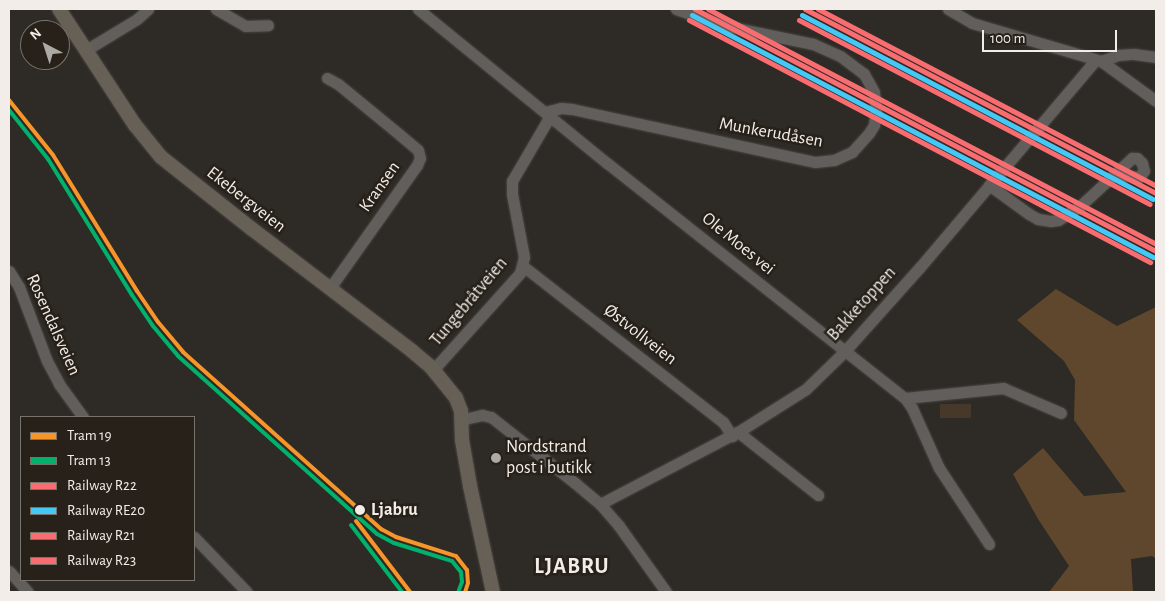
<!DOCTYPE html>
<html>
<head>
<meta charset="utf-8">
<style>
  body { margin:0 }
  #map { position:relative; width:1165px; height:601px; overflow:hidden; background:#2e2a26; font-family:"Alegreya Sans",sans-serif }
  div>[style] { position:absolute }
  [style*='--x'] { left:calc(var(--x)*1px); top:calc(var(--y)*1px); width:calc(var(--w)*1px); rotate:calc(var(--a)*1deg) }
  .green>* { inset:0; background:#473929; transform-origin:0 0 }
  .forest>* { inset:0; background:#5e472c }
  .roads { filter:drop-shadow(0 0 1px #4a4743) drop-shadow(0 0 1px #4a4743) }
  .minor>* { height:11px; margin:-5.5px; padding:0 5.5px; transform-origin:5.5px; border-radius:5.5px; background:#615e5b }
  .major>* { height:14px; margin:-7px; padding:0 7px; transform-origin:7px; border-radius:7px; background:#666057 }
  .rail-1>* { height:5px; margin:-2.5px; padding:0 2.5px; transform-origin:2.5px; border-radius:2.5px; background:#f96d71 }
  .rail-2>* { height:5px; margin:-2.5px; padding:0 2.5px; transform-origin:2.5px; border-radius:2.5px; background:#44c8f5 }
  .rail-3>* { height:5px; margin:-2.5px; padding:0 2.5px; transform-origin:2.5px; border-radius:2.5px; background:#f96d71 }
  .rail-4>* { height:5px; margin:-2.5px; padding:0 2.5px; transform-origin:2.5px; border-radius:2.5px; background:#f96d71 }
  .tram-1>* { height:4px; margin:-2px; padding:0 2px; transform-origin:2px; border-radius:2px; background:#f7942a }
  .tram-2>* { height:4px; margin:-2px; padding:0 2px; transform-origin:2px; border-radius:2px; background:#00b26b }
  .dots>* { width:14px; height:14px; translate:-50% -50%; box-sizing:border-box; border:2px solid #27211a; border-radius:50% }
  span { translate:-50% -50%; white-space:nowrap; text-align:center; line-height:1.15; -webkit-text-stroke:5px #27211a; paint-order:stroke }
  .street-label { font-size:18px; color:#f2ede9 }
  .poi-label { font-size:18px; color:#f2ede9 }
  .left { translate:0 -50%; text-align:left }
  .stop-label { font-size:18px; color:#f2ede9; font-weight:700 }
  .district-label { font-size:22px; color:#f2ede9; font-weight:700; letter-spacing:1px }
  .frame { position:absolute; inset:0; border:10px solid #f2ede9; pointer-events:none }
  .legend { position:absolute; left:20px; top:416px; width:175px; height:165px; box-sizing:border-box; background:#27211a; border:1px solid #78736d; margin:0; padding:6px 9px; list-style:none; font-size:15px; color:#f2ede9 }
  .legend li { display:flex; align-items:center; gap:10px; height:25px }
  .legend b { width:25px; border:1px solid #78736d }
  .north { position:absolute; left:20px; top:20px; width:50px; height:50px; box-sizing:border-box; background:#27211a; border:1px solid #78736d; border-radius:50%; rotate:320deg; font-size:14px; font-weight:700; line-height:20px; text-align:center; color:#f2ede9 }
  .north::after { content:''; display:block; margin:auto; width:18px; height:22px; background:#ada9a5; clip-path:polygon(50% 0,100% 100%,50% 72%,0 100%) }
  .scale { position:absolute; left:982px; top:30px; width:135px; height:22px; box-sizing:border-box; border:2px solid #f2ede9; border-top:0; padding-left:6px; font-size:15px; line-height:18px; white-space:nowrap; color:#f2ede9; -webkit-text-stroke:4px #27211a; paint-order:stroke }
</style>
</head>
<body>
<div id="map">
  <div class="green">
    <i style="left:940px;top:404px;width:31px;height:14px"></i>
  </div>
  <div class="forest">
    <i style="clip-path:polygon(1056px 289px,1117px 326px,1156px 307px,1156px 559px,1152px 556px,1131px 559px,1133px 592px,1049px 592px,1069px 566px,1038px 519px,1013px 474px,1043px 448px,1084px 496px,1126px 492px,1074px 420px,1075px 380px,1064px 361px,1017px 320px)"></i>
  </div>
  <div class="roads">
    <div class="minor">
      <i style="--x:216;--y:9;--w:34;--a:30"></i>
      <i style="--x:245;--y:26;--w:23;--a:-2"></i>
      <i style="--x:418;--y:9;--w:244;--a:39.2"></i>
      <i style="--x:607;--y:163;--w:380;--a:38.3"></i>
      <i style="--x:905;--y:398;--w:12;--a:55"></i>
      <i style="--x:912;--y:408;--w:66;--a:65.8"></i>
      <i style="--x:939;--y:468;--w:91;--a:56.7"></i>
      <i style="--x:948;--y:9;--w:28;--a:30"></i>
      <i style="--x:972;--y:23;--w:134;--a:16.4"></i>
      <i style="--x:1101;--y:61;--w:68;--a:36"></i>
      <i style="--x:86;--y:50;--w:60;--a:-31.3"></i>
      <i style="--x:137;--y:19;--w:15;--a:-42"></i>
      <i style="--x:1101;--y:61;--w:18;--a:-19"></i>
      <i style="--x:1118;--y:55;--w:16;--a:-4"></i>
      <i style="--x:1134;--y:54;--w:22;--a:8"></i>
      <i style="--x:327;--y:78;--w:13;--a:29"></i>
      <i style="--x:338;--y:84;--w:80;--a:39.4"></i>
      <i style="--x:400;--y:135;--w:23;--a:40"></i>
      <i style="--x:418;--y:150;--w:8;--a:76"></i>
      <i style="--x:420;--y:158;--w:8;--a:113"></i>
      <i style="--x:417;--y:165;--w:151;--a:125.3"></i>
      <i style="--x:545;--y:112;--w:16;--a:-14"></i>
      <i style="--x:561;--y:108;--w:11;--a:5"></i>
      <i style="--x:572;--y:109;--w:249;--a:12.3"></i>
      <i style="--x:815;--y:162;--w:19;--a:-6"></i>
      <i style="--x:834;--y:160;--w:20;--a:-24"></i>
      <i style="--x:852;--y:152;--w:25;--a:-48"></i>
      <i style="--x:869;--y:133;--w:9;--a:-58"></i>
      <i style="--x:874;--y:125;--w:16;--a:-83"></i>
      <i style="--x:876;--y:109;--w:17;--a:-97"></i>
      <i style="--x:874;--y:92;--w:21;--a:-119"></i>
      <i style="--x:864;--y:74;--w:30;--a:-143"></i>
      <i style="--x:840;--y:56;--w:30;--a:-156"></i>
      <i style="--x:813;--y:44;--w:89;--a:-168.3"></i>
      <i style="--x:726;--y:26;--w:53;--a:-161.2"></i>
      <i style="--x:989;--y:185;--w:49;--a:35.9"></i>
      <i style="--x:1029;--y:214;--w:10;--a:29"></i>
      <i style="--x:1038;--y:219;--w:13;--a:9"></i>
      <i style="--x:1051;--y:221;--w:7;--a:-8"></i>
      <i style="--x:1058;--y:220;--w:26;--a:-32"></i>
      <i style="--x:1080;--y:206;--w:71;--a:-42.7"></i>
      <i style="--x:1132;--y:158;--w:5;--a:0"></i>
      <i style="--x:1137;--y:158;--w:7;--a:45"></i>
      <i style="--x:1142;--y:163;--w:8;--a:76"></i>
      <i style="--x:1144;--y:171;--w:8;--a:130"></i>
      <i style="--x:1139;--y:177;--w:25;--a:-175"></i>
      <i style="--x:523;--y:266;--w:254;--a:38"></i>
      <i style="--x:723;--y:422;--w:17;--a:57"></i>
      <i style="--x:9;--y:271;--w:19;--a:58"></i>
      <i style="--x:19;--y:287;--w:79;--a:69.3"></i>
      <i style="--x:47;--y:361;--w:26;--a:62"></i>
      <i style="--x:59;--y:384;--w:41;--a:54"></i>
      <i style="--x:433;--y:370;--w:130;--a:-48.1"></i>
      <i style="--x:520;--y:273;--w:16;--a:-76"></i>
      <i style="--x:524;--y:257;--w:64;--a:-100.8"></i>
      <i style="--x:512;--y:194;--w:13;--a:-90"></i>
      <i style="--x:512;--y:181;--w:75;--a:-59.7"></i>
      <i style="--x:905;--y:398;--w:99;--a:-5.8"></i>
      <i style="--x:1003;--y:388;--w:63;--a:23.3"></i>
      <i style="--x:460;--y:420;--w:23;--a:-13"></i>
      <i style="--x:482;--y:415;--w:9;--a:13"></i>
      <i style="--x:491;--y:417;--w:107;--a:38.2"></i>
      <i style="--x:575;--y:483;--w:33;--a:40"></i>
      <i style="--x:600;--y:504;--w:29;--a:49"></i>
      <i style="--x:619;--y:526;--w:81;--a:54.5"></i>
      <i style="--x:738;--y:432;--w:102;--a:38.2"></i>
      <i style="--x:600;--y:504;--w:156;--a:-27.6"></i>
      <i style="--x:738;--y:432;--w:80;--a:-32.3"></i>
      <i style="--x:806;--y:389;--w:53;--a:-44.2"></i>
      <i style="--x:844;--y:352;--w:114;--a:-48.2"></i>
      <i style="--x:920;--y:267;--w:270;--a:-49.7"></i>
      <i style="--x:194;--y:537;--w:76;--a:46.1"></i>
      <i style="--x:9;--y:571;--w:28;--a:48"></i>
    </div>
    <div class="major">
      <i style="--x:59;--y:9;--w:139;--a:56.8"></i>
      <i style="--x:135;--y:125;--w:41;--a:50.9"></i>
      <i style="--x:161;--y:157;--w:116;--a:38.4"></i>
      <i style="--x:252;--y:229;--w:201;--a:37.3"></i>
      <i style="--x:412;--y:351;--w:25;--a:40"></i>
      <i style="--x:431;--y:367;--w:40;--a:51"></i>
      <i style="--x:456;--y:398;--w:14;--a:69"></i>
      <i style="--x:461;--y:411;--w:29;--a:88"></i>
      <i style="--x:462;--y:440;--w:47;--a:80.1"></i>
      <i style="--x:470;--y:486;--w:108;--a:77.8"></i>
    </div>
  </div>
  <div class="rail-1">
    <i style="--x:695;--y:9;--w:521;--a:27.7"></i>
    <i style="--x:805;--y:9;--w:396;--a:27.7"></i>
  </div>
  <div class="rail-2">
    <i style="--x:692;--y:15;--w:521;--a:27.7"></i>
    <i style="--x:802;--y:15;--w:396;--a:27.7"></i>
  </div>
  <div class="rail-3">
    <i style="--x:708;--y:9;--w:506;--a:27.68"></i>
    <i style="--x:818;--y:9;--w:382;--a:27.6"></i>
  </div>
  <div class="rail-4">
    <i style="--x:689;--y:20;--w:521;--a:27.7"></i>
    <i style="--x:799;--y:20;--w:396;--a:27.7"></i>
  </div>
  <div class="tram-1">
    <i style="--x:9;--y:100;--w:70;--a:51.3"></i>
    <i style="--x:53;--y:155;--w:160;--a:58.3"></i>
    <i style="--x:137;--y:291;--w:37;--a:56"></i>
    <i style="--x:158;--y:322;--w:39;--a:50"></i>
    <i style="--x:183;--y:352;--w:266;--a:41.8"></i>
    <i style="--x:381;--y:529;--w:17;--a:28"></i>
    <i style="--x:396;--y:537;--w:63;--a:17.6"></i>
    <i style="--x:456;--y:556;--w:18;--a:52"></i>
    <i style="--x:467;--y:570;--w:13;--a:86"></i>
    <i style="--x:468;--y:583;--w:9;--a:108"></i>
    <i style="--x:356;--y:521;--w:89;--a:52.7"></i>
  </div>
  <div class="tram-2">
    <i style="--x:9;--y:110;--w:63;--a:51.5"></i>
    <i style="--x:48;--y:159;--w:160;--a:58.3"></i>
    <i style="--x:132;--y:295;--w:37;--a:56"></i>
    <i style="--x:153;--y:326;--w:39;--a:50"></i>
    <i style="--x:178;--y:356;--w:267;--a:41.8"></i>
    <i style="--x:377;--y:534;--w:19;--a:28"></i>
    <i style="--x:394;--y:543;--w:61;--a:17.2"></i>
    <i style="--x:452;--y:561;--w:14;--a:51"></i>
    <i style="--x:461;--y:572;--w:10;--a:84"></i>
    <i style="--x:462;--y:582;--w:9;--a:111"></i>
    <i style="--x:351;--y:525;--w:84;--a:52.7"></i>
  </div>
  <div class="dots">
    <i style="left:496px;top:458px;background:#ada9a5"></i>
    <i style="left:360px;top:510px;background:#f2ede9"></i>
  </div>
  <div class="street-label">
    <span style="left:771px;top:133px;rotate:10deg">Munkerudåsen</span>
    <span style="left:380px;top:187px;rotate:-55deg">Kransen</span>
    <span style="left:246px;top:200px;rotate:38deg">Ekebergveien</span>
    <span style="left:738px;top:244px;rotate:39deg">Ole Moes vei</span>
    <span style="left:469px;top:302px;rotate:-50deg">Tungebråtveien</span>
    <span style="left:862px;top:304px;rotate:-48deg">Bakketoppen</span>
    <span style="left:53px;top:325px;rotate:66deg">Rosendalsveien</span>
    <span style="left:640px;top:335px;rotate:38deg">Østvollveien</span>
  </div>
  <div class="poi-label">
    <span class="left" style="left:506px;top:458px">Nordstrand<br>post i butikk</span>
  </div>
  <div class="stop-label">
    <span class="left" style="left:371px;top:510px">Ljabru</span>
  </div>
  <div class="district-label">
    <span style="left:572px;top:567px">LJABRU</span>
  </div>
  <div class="frame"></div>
  <ul class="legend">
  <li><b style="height:6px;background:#f7942a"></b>Tram 19</li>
  <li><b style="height:6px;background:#00b26b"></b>Tram 13</li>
  <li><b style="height:6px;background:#f96d71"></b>Railway R22</li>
  <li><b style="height:6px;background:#44c8f5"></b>Railway RE20</li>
  <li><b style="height:6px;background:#f96d71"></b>Railway R21</li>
  <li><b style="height:6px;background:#f96d71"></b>Railway R23</li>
  </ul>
  <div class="north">N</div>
  <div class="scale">100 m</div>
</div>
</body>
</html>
